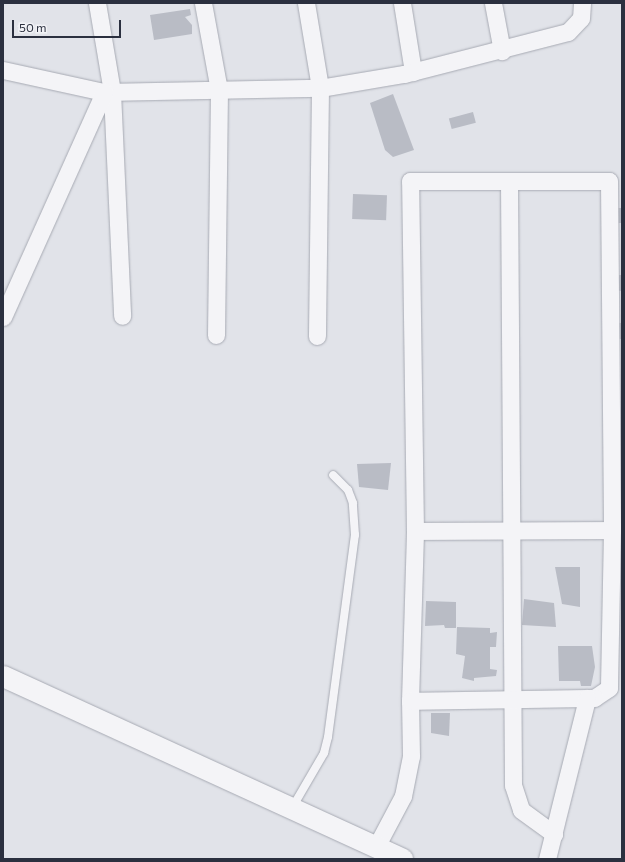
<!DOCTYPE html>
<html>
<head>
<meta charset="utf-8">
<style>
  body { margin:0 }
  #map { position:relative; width:625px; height:862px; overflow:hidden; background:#e1e3e9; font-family:Commissioner,sans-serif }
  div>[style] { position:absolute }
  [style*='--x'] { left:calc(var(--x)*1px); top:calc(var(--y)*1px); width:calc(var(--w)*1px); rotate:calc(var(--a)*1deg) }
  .building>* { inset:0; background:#b9bcc5; transform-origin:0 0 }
  .roads { filter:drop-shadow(0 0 1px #a7aab3) drop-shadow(0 0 1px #a7aab3) }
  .service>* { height:8px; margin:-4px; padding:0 4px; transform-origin:4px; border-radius:4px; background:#f4f4f7 }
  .minor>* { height:17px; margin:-8.5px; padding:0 8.5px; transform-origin:8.5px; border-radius:8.5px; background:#f4f4f7 }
  .tertiary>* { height:21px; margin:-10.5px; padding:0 10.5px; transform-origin:10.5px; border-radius:10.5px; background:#f4f4f7 }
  span { translate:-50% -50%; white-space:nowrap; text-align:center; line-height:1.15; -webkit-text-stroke:3.5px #f1f2f6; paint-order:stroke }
  .frame { position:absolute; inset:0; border:4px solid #2b303f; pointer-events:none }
  .scale { position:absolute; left:12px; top:20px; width:109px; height:18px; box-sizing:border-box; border:2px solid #2b303f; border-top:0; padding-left:5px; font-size:12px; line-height:14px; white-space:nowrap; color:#2b303f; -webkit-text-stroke:3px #f1f2f6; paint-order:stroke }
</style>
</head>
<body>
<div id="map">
  <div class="building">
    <i style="clip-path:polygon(190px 9px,191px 15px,185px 17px,192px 25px,192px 34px,154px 40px,150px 15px)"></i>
    <i style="clip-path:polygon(393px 94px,414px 150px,393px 157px,385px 150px,370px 103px)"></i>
    <i style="left:473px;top:112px;width:11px;height:25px;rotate:75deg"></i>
    <i style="left:353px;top:194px;width:34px;height:25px;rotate:2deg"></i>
    <i style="left:612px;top:208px;width:10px;height:15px"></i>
    <i style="clip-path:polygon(613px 275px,622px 275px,622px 291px,612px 290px)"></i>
    <i style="left:615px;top:323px;width:7px;height:16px"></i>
    <i style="clip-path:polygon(391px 463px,388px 490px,359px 487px,357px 464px)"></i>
    <i style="clip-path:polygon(555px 567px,580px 567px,580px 607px,562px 604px)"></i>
    <i style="clip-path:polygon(524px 599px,554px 603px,556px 627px,522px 625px)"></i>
    <i style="clip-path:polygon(426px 601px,456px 602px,456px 628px,445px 628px,444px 625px,425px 626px)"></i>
    <i style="clip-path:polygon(457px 627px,490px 628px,490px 633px,497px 632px,496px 647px,490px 647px,490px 669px,497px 670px,496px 676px,474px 678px,474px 681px,462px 678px,465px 656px,456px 654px)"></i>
    <i style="clip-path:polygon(558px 646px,592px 646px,595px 667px,591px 686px,581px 686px,580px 681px,559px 681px)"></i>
    <i style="clip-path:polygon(431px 713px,450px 713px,449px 736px,431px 733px)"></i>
  </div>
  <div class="roads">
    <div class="service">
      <i style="--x:292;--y:808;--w:64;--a:-59.8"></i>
      <i style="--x:324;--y:753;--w:16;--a:-76"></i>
      <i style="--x:328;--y:737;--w:204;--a:-82.4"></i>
      <i style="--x:355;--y:535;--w:32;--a:-94"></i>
      <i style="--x:353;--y:503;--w:14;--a:-111"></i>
      <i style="--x:348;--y:490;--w:21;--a:-135"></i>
    </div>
    <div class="minor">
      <i style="--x:97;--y:3;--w:90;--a:80.4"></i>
      <i style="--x:112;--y:92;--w:224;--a:87.4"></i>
      <i style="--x:203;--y:3;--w:88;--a:79.6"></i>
      <i style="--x:219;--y:90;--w:245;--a:90.7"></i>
      <i style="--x:306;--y:3;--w:86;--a:80.6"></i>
      <i style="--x:320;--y:88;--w:248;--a:90.7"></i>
      <i style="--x:402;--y:3;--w:70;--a:80.9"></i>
      <i style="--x:493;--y:3;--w:49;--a:79.4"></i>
      <i style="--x:3;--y:70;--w:103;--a:12.3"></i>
      <i style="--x:104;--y:92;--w:216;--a:-1.1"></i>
      <i style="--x:320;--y:88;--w:85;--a:-9.5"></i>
      <i style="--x:404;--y:74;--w:169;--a:-14.4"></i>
      <i style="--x:568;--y:32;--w:19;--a:-47"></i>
      <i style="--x:581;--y:18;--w:15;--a:-86"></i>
      <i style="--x:509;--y:181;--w:604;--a:89.62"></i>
      <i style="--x:513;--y:785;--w:26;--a:72"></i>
      <i style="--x:521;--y:810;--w:41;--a:36"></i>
      <i style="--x:3;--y:317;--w:247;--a:-65.8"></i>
      <i style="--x:415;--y:531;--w:197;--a:-0.3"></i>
      <i style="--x:376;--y:847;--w:58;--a:-62.1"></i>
      <i style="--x:403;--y:796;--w:41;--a:-78.7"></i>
      <i style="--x:411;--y:756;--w:55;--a:-91"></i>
      <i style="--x:410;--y:701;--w:170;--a:-88.3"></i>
      <i style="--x:415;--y:531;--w:350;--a:-90.8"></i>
      <i style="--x:410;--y:181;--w:199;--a:0"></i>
      <i style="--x:609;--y:181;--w:349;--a:89.5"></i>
      <i style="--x:612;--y:530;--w:158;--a:91.1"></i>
      <i style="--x:609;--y:688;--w:18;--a:146"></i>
      <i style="--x:594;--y:698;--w:184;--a:179.1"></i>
      <i style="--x:547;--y:859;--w:166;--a:-76"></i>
    </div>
    <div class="tertiary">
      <i style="--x:3;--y:676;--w:439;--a:24.6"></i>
    </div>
  </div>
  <div class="frame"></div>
  <div class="scale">50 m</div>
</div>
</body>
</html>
